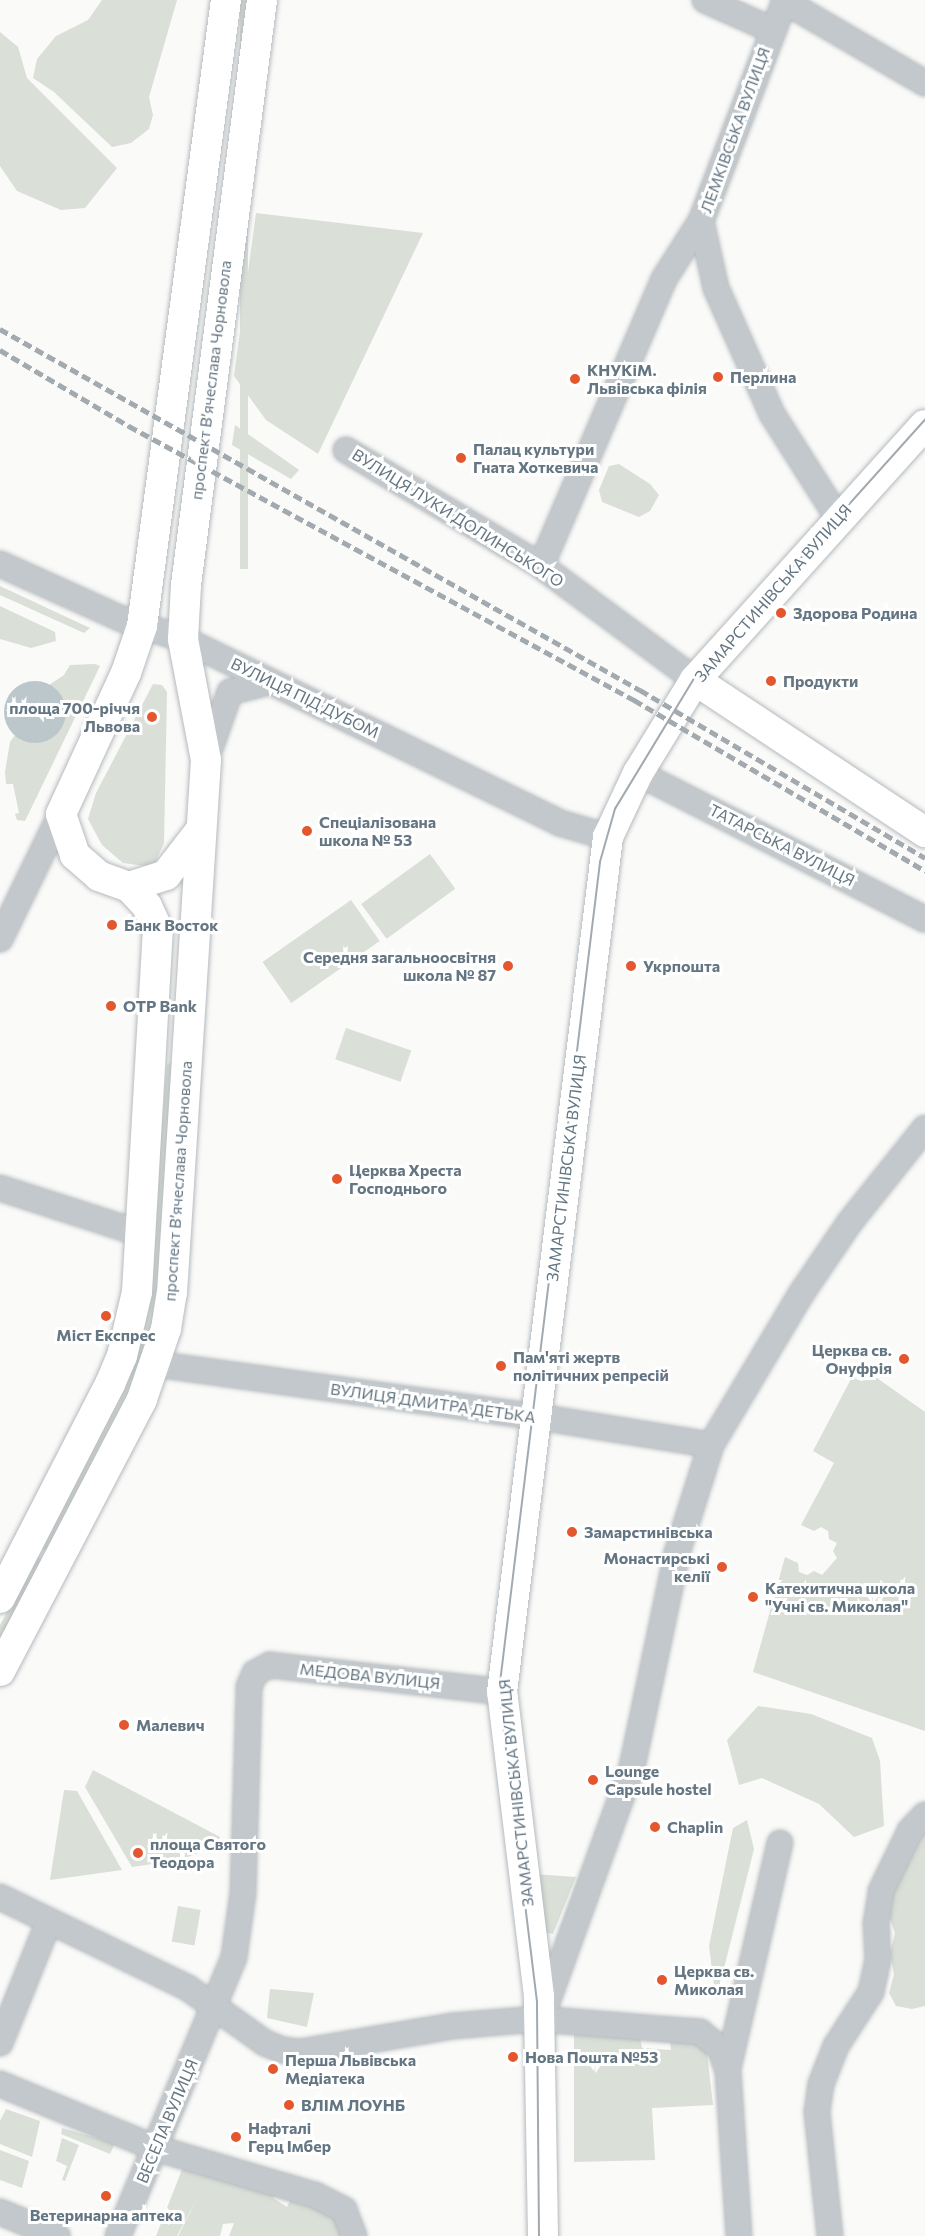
<!DOCTYPE html>
<html>
<head>
<meta charset="utf-8">
<style>
  body { margin:0 }
  #map { position:relative; width:925px; height:2236px; overflow:hidden; background:#fafaf8; font-family:Commissioner,sans-serif }
  div>[style] { position:absolute }
  [style*='--x'] { left:calc(var(--x)*1px); top:calc(var(--y)*1px); width:calc(var(--w)*1px); rotate:calc(var(--a)*1deg) }
  .green>* { inset:0; background:#dadfd7; transform-origin:0 0 }
  .water>* { inset:0; background:#bbc7cb }
  .round { border-radius:50% }
  .roads { filter:drop-shadow(0 0 2px #b5babe) drop-shadow(0 0 2px #b5babe) }
  .minor>* { height:24px; margin:-12px; padding:0 12px; transform-origin:12px; border-radius:12px; background:#c3c8cc }
  .major>* { height:30px; margin:-15px; padding:0 15px; transform-origin:15px; border-radius:15px; background:#fff }
  .tram>* { height:1.5px; margin:-0.75px; padding:0 0.75px; transform-origin:0.75px; border-radius:0.75px; background:#a2aab0 }
  .rail>* { height:4.5px; margin-top:-2.25px; transform-origin:0; background:repeating-linear-gradient(90deg,#a2aab0 0 9px,transparent 0 13.5px) }
  .dots>* { width:16px; height:16px; translate:-50% -50%; box-sizing:border-box; border:3px solid #fff; border-radius:50% }
  span { translate:-50% -50%; white-space:nowrap; text-align:center; line-height:1.15; -webkit-text-stroke:6px #fff; paint-order:stroke }
  .street-label { font-size:16px; color:#657683 }
  .poi-label { font-size:16px; color:#657683; font-weight:700 }
  .left { translate:0 -50%; text-align:left }
  .right { translate:-100% -50%; text-align:right }
</style>
</head>
<body>
<div id="map">
  <div class="green">
    <i style="clip-path:polygon(102px 0,177px 0,149px 97px,153px 115px,149px 129px,131px 143px,112px 147px,54px 92px,33px 78px,37px 59px,56px 36px,88px 20px)"></i>
    <i style="left:240px;top:0;width:8px;height:569px"></i>
    <i style="clip-path:polygon(0 32px,18px 47px,27px 78px,117px 168px,85px 208px,61px 210px,17px 191px,0 166px)"></i>
    <i style="clip-path:polygon(256px 213px,423px 233px,318px 454px,266px 420px,234px 376px)"></i>
    <i style="clip-path:polygon(235px 425px,299px 470px,291px 479px,232px 445px)"></i>
    <i style="clip-path:polygon(619px 464px,650px 484px,659px 495px,650px 511px,639px 517px,602px 502px,599px 490px,609px 466px)"></i>
    <i style="clip-path:polygon(0 586px,90px 628px,84px 633px,0 595px)"></i>
    <i style="clip-path:polygon(0 606px,55px 632px,56px 641px,31px 648px,0 639px)"></i>
    <i style="clip-path:polygon(95px 664px,100px 666px,25px 821px,17px 820px,15px 814px,19px 813px,13px 784px,6px 784px,5px 772px,10px 742px,15px 735px,45px 741px,54px 736px,66px 711px,49px 685px,64px 675px,70px 665px)"></i>
    <i style="clip-path:polygon(153px 684px,162px 685px,167px 692px,164px 843px,153px 867px,123px 863px,102px 845px,88px 819px,96px 793px)"></i>
    <i style="left:430px;top:854px;width:43px;height:85px;rotate:54deg"></i>
    <i style="left:351px;top:900px;width:50px;height:108px;rotate:55deg"></i>
    <i style="left:346px;top:1028px;width:69px;height:33px;rotate:19deg"></i>
    <i style="clip-path:polygon(172px 1061px,161px 1292px,154px 1327px,131px 1393px,48px 1552px,41px 1548px,124px 1390px,145px 1325px,167px 1065px)"></i>
    <i style="clip-path:polygon(852px 1377px,861px 1381px,877px 1378px,925px 1412px,925px 1731px,753px 1672px,785px 1557px,798px 1563px,799px 1572px,807px 1575px,814px 1571px,822px 1575px,837px 1558px,833px 1551px,837px 1543px,829px 1539px,828px 1531px,821px 1527px,814px 1531px,801px 1525px,834px 1463px,813px 1451px)"></i>
    <i style="clip-path:polygon(37px 1557px,44px 1560px,0 1642px,0 1625px)"></i>
    <i style="clip-path:polygon(758px 1706px,811px 1714px,872px 1738px,880px 1761px,884px 1826px,854px 1837px,819px 1804px,762px 1778px,739px 1785px,727px 1740px)"></i>
    <i style="clip-path:polygon(93px 1770px,220px 1837px,216px 1846px,180px 1860px,132px 1867px,85px 1787px)"></i>
    <i style="clip-path:polygon(64px 1790px,77px 1791px,122px 1870px,50px 1880px)"></i>
    <i style="clip-path:polygon(925px 1802px,925px 2006px,912px 2009px,896px 2006px,889px 1993px,894px 1974px,890px 1953px,895px 1933px,887px 1911px,916px 1810px)"></i>
    <i style="clip-path:polygon(747px 1820px,754px 1849px,716px 2000px,709px 1946px,733px 1828px)"></i>
    <i style="clip-path:polygon(534px 1874px,576px 1877px,553px 1934px,542px 1932px)"></i>
    <i style="left:178px;top:1906px;width:23px;height:36px;rotate:10deg"></i>
    <i style="clip-path:polygon(270px 1989px,314px 1993px,307px 2027px,267px 2018px)"></i>
    <i style="clip-path:polygon(574px 2027px,639px 2032px,642px 2048px,671px 2050px,669px 2034px,706px 2045px,713px 2105px,652px 2108px,655px 2160px,574px 2162px)"></i>
    <i style="clip-path:polygon(6px 2109px,40px 2121px,32px 2157px,0 2144px,0 2121px)"></i>
    <i style="clip-path:polygon(62px 2128px,115px 2143px,110px 2154px,61px 2134px)"></i>
    <i style="clip-path:polygon(62px 2138px,79px 2145px,65px 2181px,62px 2180px,67px 2166px,56px 2161px)"></i>
    <i style="clip-path:polygon(0 2150px,29px 2161px,22px 2188px,0 2180px)"></i>
    <i style="clip-path:polygon(183px 2167px,278px 2192px,273px 2198px,287px 2207px,292px 2196px,338px 2208px,347px 2236px,229px 2236px,234px 2223px,223px 2224px,220px 2236px,178px 2236px,198px 2197px,177px 2236px,156px 2236px)"></i>
  </div>
  <div class="water">
    <i class="round" style="left:4px;top:681px;width:62px;height:62px"></i>
  </div>
  <div class="roads">
    <div class="minor">
      <i style="--x:705;--y:0;--w:73;--a:24.1"></i>
      <i style="--x:785;--y:0;--w:236;--a:110.8"></i>
      <i style="--x:701;--y:221;--w:69;--a:77.4"></i>
      <i style="--x:716;--y:288;--w:138;--a:66"></i>
      <i style="--x:772;--y:414;--w:123;--a:57.6"></i>
      <i style="--x:784;--y:1;--w:163;--a:30.2"></i>
      <i style="--x:346;--y:450;--w:227;--a:30.7"></i>
      <i style="--x:541;--y:566;--w:192;--a:36.5"></i>
      <i style="--x:0;--y:564;--w:134;--a:24.3"></i>
      <i style="--x:122;--y:619;--w:64;--a:18.2"></i>
      <i style="--x:183;--y:639;--w:420;--a:26"></i>
      <i style="--x:560;--y:823;--w:50;--a:16.3"></i>
      <i style="--x:541;--y:566;--w:312;--a:-66.8"></i>
      <i style="--x:664;--y:279;--w:69;--a:-57.5"></i>
      <i style="--x:206;--y:760;--w:72;--a:-70.6"></i>
      <i style="--x:230;--y:692;--w:40;--a:-14.4"></i>
      <i style="--x:638;--y:773;--w:322;--a:27"></i>
      <i style="--x:0;--y:939;--w:139;--a:-64"></i>
      <i style="--x:0;--y:1188;--w:149;--a:17.9"></i>
      <i style="--x:155;--y:1364;--w:388;--a:7.9"></i>
      <i style="--x:539;--y:1417;--w:174;--a:9.2"></i>
      <i style="--x:0;--y:1897;--w:209;--a:25.8"></i>
      <i style="--x:188;--y:1988;--w:95;--a:35.5"></i>
      <i style="--x:265;--y:2043;--w:18;--a:22"></i>
      <i style="--x:282;--y:2050;--w:18;--a:6"></i>
      <i style="--x:300;--y:2052;--w:154;--a:-9.7"></i>
      <i style="--x:452;--y:2026;--w:86;--a:-4.7"></i>
      <i style="--x:538;--y:2019;--w:163;--a:4.6"></i>
      <i style="--x:700;--y:2032;--w:26;--a:39"></i>
      <i style="--x:720;--y:2048;--w:24;--a:71"></i>
      <i style="--x:728;--y:2071;--w:165;--a:86.2"></i>
      <i style="--x:541;--y:2019;--w:268;--a:-70.1"></i>
      <i style="--x:632;--y:1767;--w:219;--a:-78.1"></i>
      <i style="--x:677;--y:1553;--w:113;--a:-72.5"></i>
      <i style="--x:711;--y:1445;--w:176;--a:-59.2"></i>
      <i style="--x:801;--y:1294;--w:87;--a:-55.8"></i>
      <i style="--x:850;--y:1222;--w:120;--a:-51.4"></i>
      <i style="--x:0;--y:2043;--w:131;--a:-68.1"></i>
      <i style="--x:728;--y:2068;--w:231;--a:-77"></i>
      <i style="--x:0;--y:2084;--w:168;--a:22.4"></i>
      <i style="--x:155;--y:2148;--w:167;--a:16.4"></i>
      <i style="--x:315;--y:2195;--w:33;--a:27"></i>
      <i style="--x:344;--y:2210;--w:28;--a:69"></i>
      <i style="--x:0;--y:2212;--w:62;--a:22.8"></i>
      <i style="--x:118;--y:2236;--w:302;--a:-67.4"></i>
      <i style="--x:234;--y:1957;--w:65;--a:-82"></i>
      <i style="--x:243;--y:1893;--w:206;--a:-88.3"></i>
      <i style="--x:249;--y:1687;--w:15;--a:-67"></i>
      <i style="--x:255;--y:1673;--w:17;--a:-28"></i>
      <i style="--x:270;--y:1665;--w:234;--a:6.6"></i>
      <i style="--x:830;--y:2236;--w:125;--a:-96"></i>
      <i style="--x:817;--y:2112;--w:28;--a:-82"></i>
      <i style="--x:821;--y:2084;--w:41;--a:-68.5"></i>
      <i style="--x:836;--y:2046;--w:64;--a:-57.1"></i>
      <i style="--x:871;--y:1992;--w:33;--a:-78"></i>
      <i style="--x:878;--y:1960;--w:36;--a:-93"></i>
      <i style="--x:876;--y:1924;--w:33;--a:-81"></i>
      <i style="--x:881;--y:1891;--w:67;--a:-64.2"></i>
      <i style="--x:910;--y:1831;--w:22;--a:-47"></i>
    </div>
    <div class="major">
      <i style="--x:695;--y:680;--w:276;--a:33.5"></i>
      <i style="--x:129;--y:887;--w:39;--a:-18"></i>
      <i style="--x:166;--y:875;--w:56;--a:-52.3"></i>
      <i style="--x:0;--y:1598;--w:241;--a:-62.8"></i>
      <i style="--x:110;--y:1384;--w:30;--a:-67"></i>
      <i style="--x:122;--y:1356;--w:66;--a:-76.8"></i>
      <i style="--x:137;--y:1292;--w:363;--a:-86.7"></i>
      <i style="--x:158;--y:930;--w:26;--a:-115"></i>
      <i style="--x:147;--y:906;--w:26;--a:-133"></i>
      <i style="--x:129;--y:887;--w:32;--a:-160"></i>
      <i style="--x:99;--y:876;--w:32;--a:-139"></i>
      <i style="--x:75;--y:855;--w:43;--a:-108.9"></i>
      <i style="--x:61;--y:814;--w:155;--a:-65.3"></i>
      <i style="--x:126;--y:673;--w:50;--a:-71.2"></i>
      <i style="--x:142;--y:626;--w:632;--a:-82.36"></i>
      <i style="--x:0;--y:1671;--w:307;--a:-62.4"></i>
      <i style="--x:142;--y:1399;--w:74;--a:-71.1"></i>
      <i style="--x:166;--y:1329;--w:36;--a:-81"></i>
      <i style="--x:172;--y:1293;--w:534;--a:-86.35"></i>
      <i style="--x:206;--y:760;--w:123;--a:-100.8"></i>
      <i style="--x:183;--y:639;--w:54;--a:-86.8"></i>
      <i style="--x:186;--y:585;--w:590;--a:-82.6"></i>
      <i style="--x:543;--y:2236;--w:240;--a:-91"></i>
      <i style="--x:539;--y:1996;--w:306;--a:-96.9"></i>
      <i style="--x:502;--y:1692;--w:862;--a:-82.93"></i>
      <i style="--x:608;--y:837;--w:71;--a:-64.9"></i>
      <i style="--x:638;--y:773;--w:109;--a:-58.5"></i>
      <i style="--x:695;--y:680;--w:343;--a:-48"></i>
    </div>
  </div>
  <div class="tram">
    <i style="--x:539;--y:2236;--w:234;--a:-90.5"></i>
    <i style="--x:537;--y:2002;--w:313;--a:-97"></i>
    <i style="--x:499;--y:1691;--w:835;--a:-83.05"></i>
    <i style="--x:600;--y:862;--w:55;--a:-74.2"></i>
    <i style="--x:615;--y:809;--w:157;--a:-58.8"></i>
    <i style="--x:696;--y:675;--w:343;--a:-48.1"></i>
  </div>
  <div class="rail">
    <i style="--x:0;--y:329;--w:735;--a:29.43"></i>
    <i style="--x:640;--y:690;--w:331;--a:30.5"></i>
    <i style="--x:0;--y:350;--w:150;--a:30.5"></i>
    <i style="--x:129;--y:426;--w:575;--a:28.48"></i>
    <i style="--x:634;--y:700;--w:338;--a:30.4"></i>
  </div>
  <div class="dots">
    <i style="left:718px;top:377px;background:#e4572e"></i>
    <i style="left:575px;top:379px;background:#e4572e"></i>
    <i style="left:461px;top:458px;background:#e4572e"></i>
    <i style="left:781px;top:613px;background:#e4572e"></i>
    <i style="left:771px;top:681px;background:#e4572e"></i>
    <i style="left:152px;top:717px;background:#e4572e"></i>
    <i style="left:307px;top:831px;background:#e4572e"></i>
    <i style="left:112px;top:925px;background:#e4572e"></i>
    <i style="left:508px;top:966px;background:#e4572e"></i>
    <i style="left:631px;top:966px;background:#e4572e"></i>
    <i style="left:111px;top:1006px;background:#e4572e"></i>
    <i style="left:337px;top:1179px;background:#e4572e"></i>
    <i style="left:106px;top:1316px;background:#e4572e"></i>
    <i style="left:904px;top:1359px;background:#e4572e"></i>
    <i style="left:501px;top:1366px;background:#e4572e"></i>
    <i style="left:572px;top:1532px;background:#e4572e"></i>
    <i style="left:722px;top:1567px;background:#e4572e"></i>
    <i style="left:753px;top:1597px;background:#e4572e"></i>
    <i style="left:124px;top:1725px;background:#e4572e"></i>
    <i style="left:593px;top:1780px;background:#e4572e"></i>
    <i style="left:655px;top:1827px;background:#e4572e"></i>
    <i style="left:138px;top:1853px;background:#e4572e"></i>
    <i style="left:662px;top:1980px;background:#e4572e"></i>
    <i style="left:513px;top:2057px;background:#e4572e"></i>
    <i style="left:273px;top:2069px;background:#e4572e"></i>
    <i style="left:289px;top:2105px;background:#e4572e"></i>
    <i style="left:236px;top:2137px;background:#e4572e"></i>
    <i style="left:106px;top:2196px;background:#e4572e"></i>
  </div>
  <div class="street-label">
    <span style="left:735px;top:130px;rotate:-70deg">ЛЕМКІВСЬКА ВУЛИЦЯ</span>
    <span style="left:211px;top:380px;rotate:-83deg">проспект Вʼячеслава Чорновола</span>
    <span style="left:458px;top:518px;rotate:32deg">ВУЛИЦЯ ЛУКИ ДОЛИНСЬКОГО</span>
    <span style="left:773px;top:593px;rotate:-49deg">ЗАМАРСТИНІВСЬКА ВУЛИЦЯ</span>
    <span style="left:305px;top:698px;rotate:26deg">ВУЛИЦЯ ПІД ДУБОМ</span>
    <span style="left:782px;top:845px;rotate:27deg">ТАТАРСЬКА ВУЛИЦЯ</span>
    <span style="left:566px;top:1168px;rotate:-83deg">ЗАМАРСТИНІВСЬКА ВУЛИЦЯ</span>
    <span style="left:178px;top:1181px;rotate:-86deg">проспект Вʼячеслава Чорновола</span>
    <span style="left:433px;top:1403px;rotate:8deg">ВУЛИЦЯ ДМИТРА ДЕТЬКА</span>
    <span style="left:370px;top:1676px;rotate:6deg">МЕДОВА ВУЛИЦЯ</span>
    <span style="left:516px;top:1793px;rotate:-96deg">ЗАМАРСТИНІВСЬКА ВУЛИЦЯ</span>
    <span style="left:167px;top:2121px;rotate:-67deg">ВЕСЕЛА ВУЛИЦЯ</span>
  </div>
  <div class="poi-label">
    <span class="left" style="left:587px;top:379px">КНУКіМ.<br>Львівська філія</span>
    <span class="left" style="left:730px;top:377px">Перлина</span>
    <span class="left" style="left:473px;top:458px">Палац культури<br>Гната Хоткевича</span>
    <span class="left" style="left:793px;top:613px">Здорова Родина</span>
    <span class="left" style="left:783px;top:681px">Продукти</span>
    <span class="right" style="left:140px;top:717px">площа 700-річчя<br>Львова</span>
    <span class="left" style="left:319px;top:831px">Спеціалізована<br>школа № 53</span>
    <span class="left" style="left:124px;top:925px">Банк Восток</span>
    <span class="right" style="left:496px;top:966px">Середня загальноосвітня<br>школа № 87</span>
    <span class="left" style="left:643px;top:966px">Укрпошта</span>
    <span class="left" style="left:123px;top:1006px">OTP Bank</span>
    <span class="left" style="left:349px;top:1179px">Церква Хреста<br>Господнього</span>
    <span style="left:106px;top:1335px">Міст Експрес</span>
    <span class="right" style="left:892px;top:1359px">Церква св.<br>Онуфрія</span>
    <span class="left" style="left:513px;top:1366px">Пам'яті жертв<br>політичних репресій</span>
    <span class="left" style="left:584px;top:1532px">Замарстинівська</span>
    <span class="right" style="left:710px;top:1567px">Монастирські<br>келії</span>
    <span class="left" style="left:765px;top:1597px">Катехитична школа<br>"Учні св. Миколая"</span>
    <span class="left" style="left:136px;top:1725px">Малевич</span>
    <span class="left" style="left:605px;top:1780px">Lounge<br>Capsule hostel</span>
    <span class="left" style="left:667px;top:1827px">Chaplin</span>
    <span class="left" style="left:150px;top:1853px">площа Святого<br>Теодора</span>
    <span class="left" style="left:674px;top:1980px">Церква св.<br>Миколая</span>
    <span class="left" style="left:525px;top:2057px">Нова Пошта №53</span>
    <span class="left" style="left:285px;top:2069px">Перша Львівська<br>Медіатека</span>
    <span class="left" style="left:301px;top:2105px">ВЛІМ ЛОУНБ</span>
    <span class="left" style="left:248px;top:2137px">Нафталі<br>Герц Імбер</span>
    <span style="left:106px;top:2215px">Ветеринарна аптека</span>
  </div>
</div>
</body>
</html>
